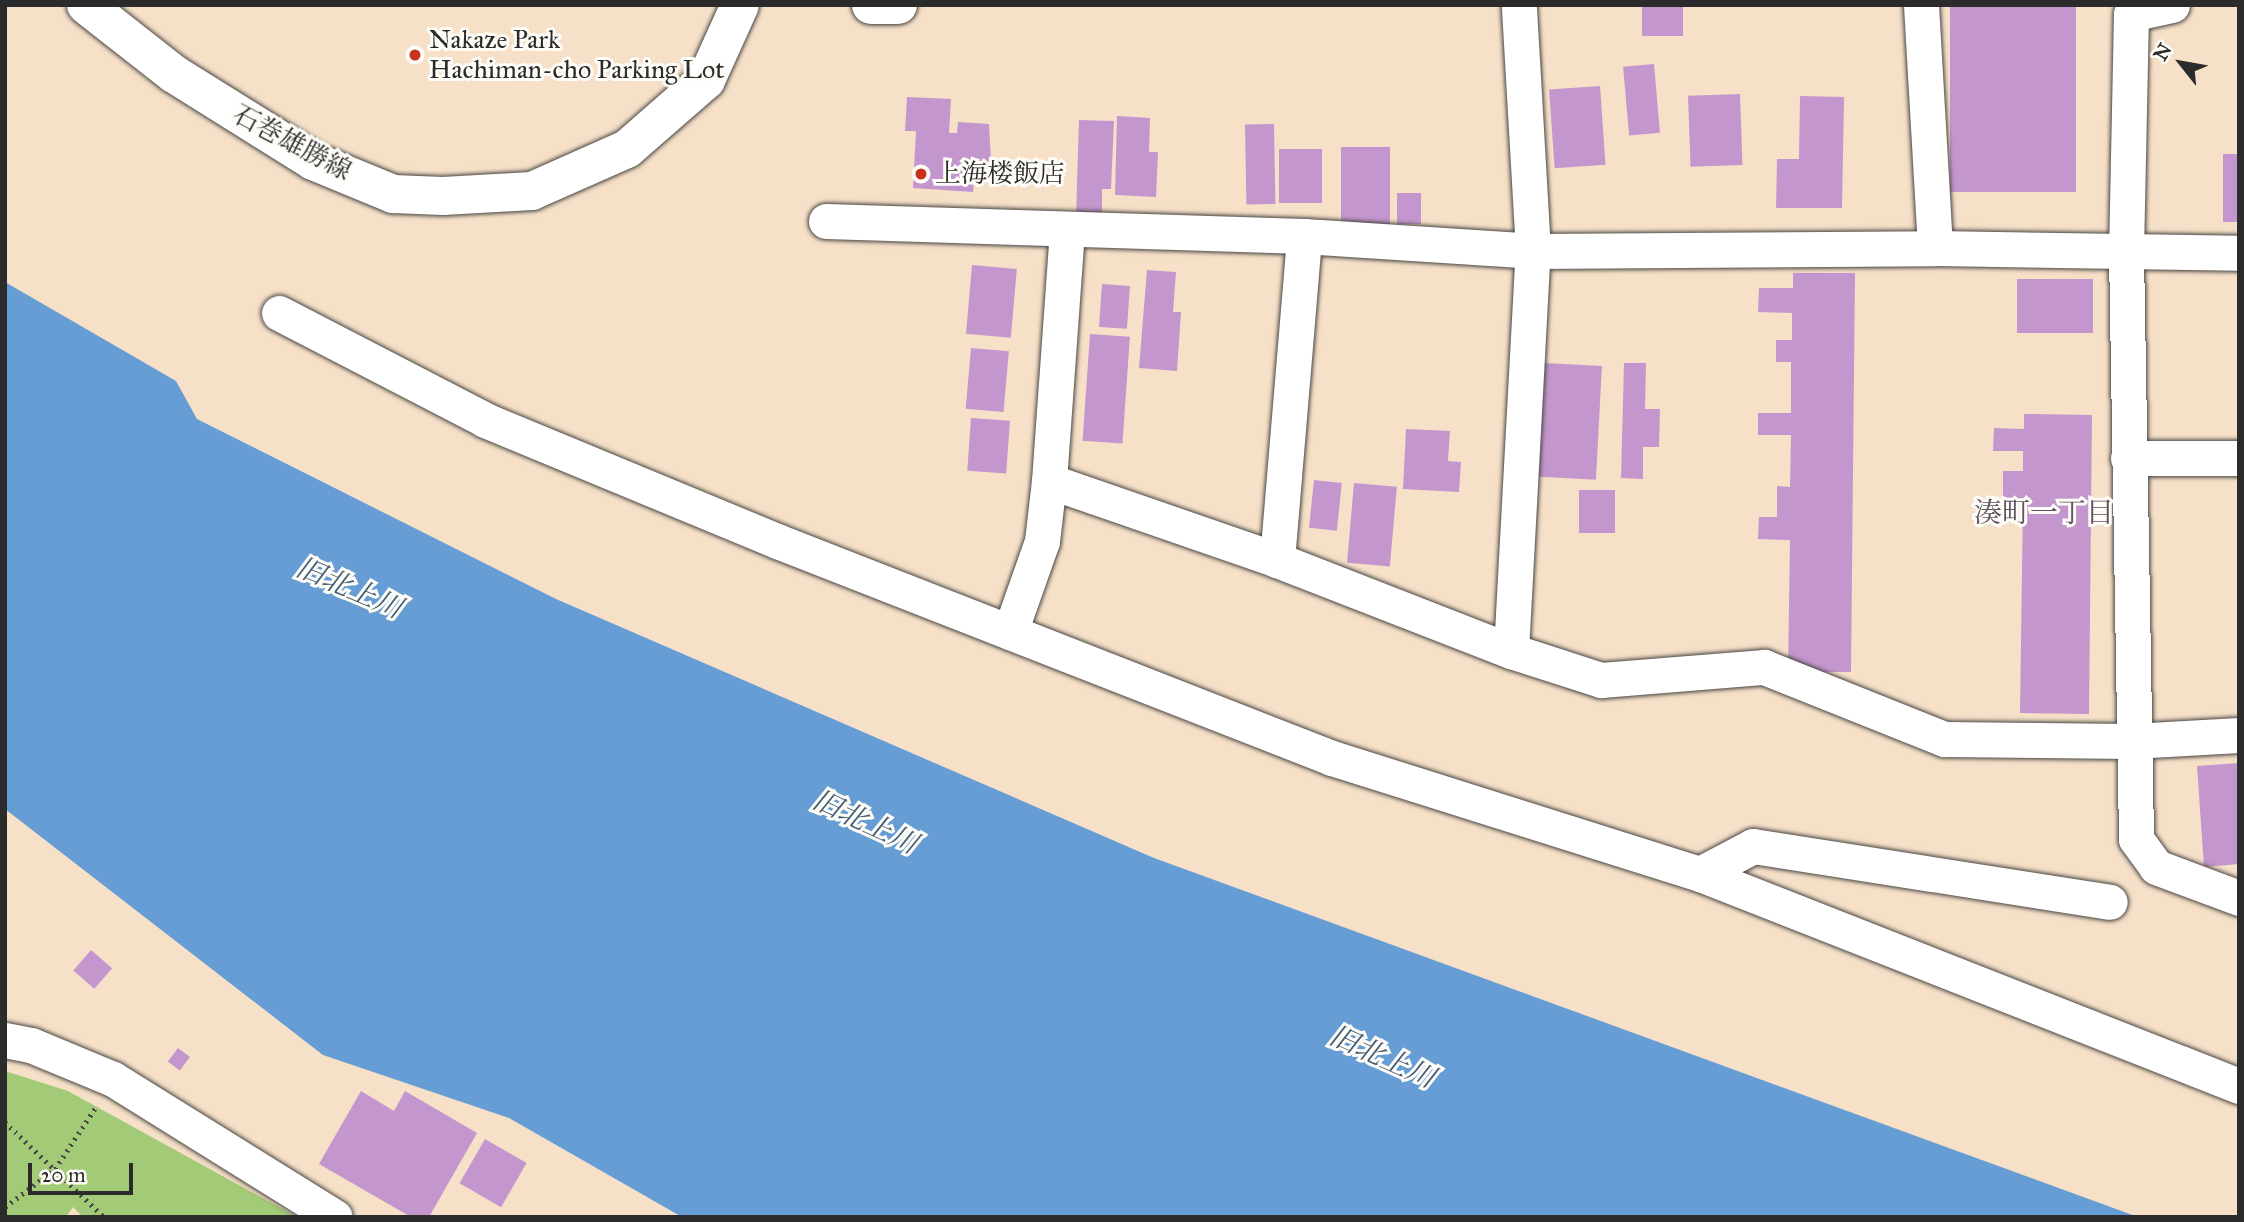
<!DOCTYPE html>
<html>
<head>
<meta charset="utf-8">
<style>
  body { margin:0 }
  #map { position:relative; width:2244px; height:1222px; overflow:hidden; background:#f6e0c8; font-family:"IM FELL Great Primer","Noto Serif JP",serif }
  div>[style] { position:absolute }
  [style*='--x'] { left:calc(var(--x)*1px); top:calc(var(--y)*1px); width:calc(var(--w)*1px); rotate:calc(var(--a)*1deg) }
  .green>* { inset:0; background:#a3ca76 }
  .water>* { inset:0; background:#669dd4 }
  .building>* { inset:0; background:#c496ce; transform-origin:0 0 }
  .path>* { height:4.5px; margin-top:-2.25px; transform-origin:0; background:repeating-linear-gradient(90deg,#494643 0 2px,transparent 0 7px) }
  .roads { filter:drop-shadow(0 0 2px #494643) drop-shadow(0 0 2px #494643) }
  .street>* { height:35px; margin:-17.5px; padding:0 17.5px; transform-origin:17.5px; border-radius:17.5px; background:#fff }
  .secondary>* { height:38px; margin:-19px; padding:0 19px; transform-origin:19px; border-radius:19px; background:#fff }
  .highway>* { height:38px; margin:-19px; padding:0 19px; transform-origin:19px; border-radius:19px; background:#fff }
  .dots>* { width:19px; height:19px; translate:-50% -50%; box-sizing:border-box; border:4px solid #fdfcf7; border-radius:50% }
  span { translate:-50% -50%; white-space:nowrap; text-align:center; line-height:1.15; -webkit-text-stroke:6px #fdfcf7; paint-order:stroke }
  .poi-label { font-size:26px; color:#2b2b2b }
  .left { translate:0 -50%; text-align:left }
  .street-label { font-size:26px; color:#2b2b2b }
  .neighbourhood-label { font-size:28px; color:#615064 }
  .water-label { font-size:28px; color:#465e77; font-style:italic }
  .frame { position:absolute; inset:0; border:7px solid #2b2b2b; pointer-events:none }
  .north { position:absolute; left:2146px; top:28px; width:70px; height:70px; -webkit-text-stroke:5px #fdfcf7; paint-order:stroke; rotate:301deg; font-size:19px; font-weight:700; line-height:28px; text-align:center; color:#2b2b2b }
  .north::after { content:''; display:block; margin:auto; width:24px; height:32px; background:#2b2b2b; clip-path:polygon(50% 0,100% 100%,50% 72%,0 100%) }
  .scale { position:absolute; left:28px; top:1163px; width:105px; height:32px; box-sizing:border-box; border:4px solid #2b2b2b; border-top:0; padding-left:9px; font-size:21px; line-height:24px; white-space:nowrap; color:#2b2b2b; -webkit-text-stroke:5px #fdfcf7; paint-order:stroke }
</style>
</head>
<body>
<div id="map">
  <div class="green">
    <i style="clip-path:polygon(5px 1071px,68px 1091px,297px 1217px,83px 1217px,73px 1207px,66px 1217px,5px 1217px)"></i>
  </div>
  <div class="water">
    <i style="clip-path:polygon(5px 282px,176px 381px,197px 419px,556px 599px,1154px 858px,2138px 1217px,682px 1217px,509px 1118px,323px 1055px,5px 809px)"></i>
  </div>
  <div class="building">
    <i style="left:1642px;top:5px;width:41px;height:31px"></i>
    <i style="left:1950px;top:5px;width:126px;height:187px"></i>
    <i style="left:1654px;top:64px;width:69px;height:31px;rotate:85deg"></i>
    <i style="left:1600px;top:86px;width:79px;height:51px;rotate:86deg"></i>
    <i style="left:1740px;top:94px;width:71px;height:52px;rotate:88deg"></i>
    <i style="clip-path:polygon(1800px 96px,1844px 97px,1842px 208px,1776px 208px,1777px 159px,1799px 159px)"></i>
    <i style="clip-path:polygon(907px 97px,951px 99px,949px 133px,957px 133px,958px 122px,989px 124px,991px 161px,975px 164px,973px 192px,913px 188px,916px 131px,905px 131px)"></i>
    <i style="clip-path:polygon(1117px 116px,1150px 118px,1149px 152px,1158px 152px,1156px 197px,1115px 195px)"></i>
    <i style="clip-path:polygon(1079px 120px,1114px 121px,1111px 189px,1102px 189px,1102px 219px,1076px 218px)"></i>
    <i style="left:1274px;top:124px;width:80px;height:29px;rotate:89deg"></i>
    <i style="left:1341px;top:147px;width:49px;height:77px"></i>
    <i style="left:1279px;top:149px;width:43px;height:54px"></i>
    <i style="left:2223px;top:154px;width:16px;height:68px"></i>
    <i style="left:1397px;top:193px;width:24px;height:31px"></i>
    <i style="left:972px;top:265px;width:45px;height:69px;rotate:5deg"></i>
    <i style="clip-path:polygon(1147px 270px,1176px 272px,1173px 312px,1181px 312px,1177px 371px,1139px 368px)"></i>
    <i style="clip-path:polygon(1793px 273px,1855px 273px,1851px 672px,1788px 672px,1790px 540px,1758px 539px,1759px 517px,1777px 517px,1777px 486px,1790px 487px,1791px 435px,1758px 435px,1758px 413px,1791px 413px,1791px 362px,1776px 362px,1776px 340px,1792px 340px,1792px 313px,1758px 312px,1759px 288px,1793px 288px)"></i>
    <i style="left:2017px;top:279px;width:76px;height:54px"></i>
    <i style="left:1102px;top:284px;width:28px;height:43px;rotate:4deg"></i>
    <i style="left:1090px;top:334px;width:40px;height:107px;rotate:4deg"></i>
    <i style="left:971px;top:348px;width:38px;height:61px;rotate:5deg"></i>
    <i style="left:1545px;top:363px;width:57px;height:114px;rotate:3deg"></i>
    <i style="clip-path:polygon(1624px 363px,1646px 363px,1645px 409px,1660px 409px,1659px 447px,1643px 447px,1643px 479px,1621px 478px)"></i>
    <i style="clip-path:polygon(2024px 414px,2092px 415px,2089px 714px,2020px 713px,2023px 501px,2003px 500px,2003px 471px,2023px 471px,2023px 451px,1993px 451px,1994px 428px,2024px 429px)"></i>
    <i style="left:971px;top:418px;width:39px;height:53px;rotate:4deg"></i>
    <i style="clip-path:polygon(1406px 429px,1450px 431px,1448px 461px,1461px 462px,1459px 492px,1403px 489px)"></i>
    <i style="left:1314px;top:480px;width:28px;height:48px;rotate:6deg"></i>
    <i style="left:1354px;top:483px;width:43px;height:80px;rotate:5deg"></i>
    <i style="left:1579px;top:490px;width:36px;height:43px"></i>
    <i style="clip-path:polygon(2239px 763px,2239px 864px,2204px 867px,2197px 766px)"></i>
    <i style="left:91px;top:950px;width:28px;height:27px;rotate:41deg"></i>
    <i style="left:178px;top:1048px;width:15px;height:17px;rotate:37deg"></i>
    <i style="clip-path:polygon(361px 1091px,394px 1111px,405px 1091px,477px 1133px,429px 1217px,411px 1217px,319px 1164px)"></i>
    <i style="left:485px;top:1139px;width:48px;height:51px;rotate:30deg"></i>
  </div>
  <div class="path">
    <i style="--x:5;--y:1122;--w:137;--a:43.8"></i>
    <i style="--x:5;--y:1207;--w:63;--a:-37.2"></i>
    <i style="--x:55;--y:1169;--w:73;--a:-56.7"></i>
  </div>
  <div class="roads">
    <div class="street">
      <i style="--x:1921;--y:5;--w:243;--a:86.7"></i>
      <i style="--x:2172;--y:5;--w:42;--a:167.6"></i>
      <i style="--x:2131;--y:14;--w:238;--a:91.2"></i>
      <i style="--x:2126;--y:252;--w:587;--a:89.02"></i>
      <i style="--x:2136;--y:839;--w:34;--a:54"></i>
      <i style="--x:2156;--y:867;--w:89;--a:20.5"></i>
      <i style="--x:826;--y:221;--w:478;--a:1.8"></i>
      <i style="--x:1304;--y:236;--w:229;--a:3.7"></i>
      <i style="--x:1533;--y:251;--w:402;--a:-0.4"></i>
      <i style="--x:1935;--y:248;--w:304;--a:0.9"></i>
      <i style="--x:1067;--y:230;--w:252;--a:94.1"></i>
      <i style="--x:1049;--y:481;--w:241;--a:19.1"></i>
      <i style="--x:1277;--y:560;--w:251;--a:21.3"></i>
      <i style="--x:1511;--y:651;--w:95;--a:17.9"></i>
      <i style="--x:1601;--y:680;--w:164;--a:-4.6"></i>
      <i style="--x:1764;--y:667;--w:194;--a:21.8"></i>
      <i style="--x:1944;--y:739;--w:188;--a:0.6"></i>
      <i style="--x:2132;--y:741;--w:107;--a:-3.2"></i>
      <i style="--x:279;--y:313;--w:232;--a:27.4"></i>
      <i style="--x:485;--y:420;--w:316;--a:22.5"></i>
      <i style="--x:777;--y:541;--w:596;--a:21.36"></i>
      <i style="--x:1332;--y:758;--w:386;--a:17.5"></i>
      <i style="--x:1700;--y:874;--w:579;--a:21.47"></i>
      <i style="--x:2128;--y:458;--w:111;--a:0"></i>
      <i style="--x:1277;--y:560;--w:325;--a:-85.2"></i>
      <i style="--x:1010;--y:632;--w:96;--a:-70.6"></i>
      <i style="--x:1042;--y:541;--w:60;--a:-83.3"></i>
      <i style="--x:1511;--y:651;--w:401;--a:-86.9"></i>
      <i style="--x:1533;--y:251;--w:246;--a:-93.3"></i>
      <i style="--x:1700;--y:874;--w:60;--a:-27.8"></i>
      <i style="--x:1753;--y:846;--w:361;--a:8.9"></i>
      <i style="--x:5;--y:1040;--w:26;--a:11"></i>
      <i style="--x:31;--y:1045;--w:89;--a:22.5"></i>
      <i style="--x:113;--y:1079;--w:261;--a:31.9"></i>
    </div>
    <div class="secondary">
      <i style="--x:86;--y:5;--w:112;--a:38.1"></i>
      <i style="--x:174;--y:74;--w:164;--a:32"></i>
      <i style="--x:313;--y:161;--w:87;--a:22.4"></i>
      <i style="--x:393;--y:194;--w:50;--a:2.3"></i>
      <i style="--x:443;--y:196;--w:89;--a:-3.2"></i>
      <i style="--x:532;--y:191;--w:104;--a:-23.9"></i>
      <i style="--x:627;--y:149;--w:105;--a:-41.1"></i>
      <i style="--x:706;--y:80;--w:82;--a:-65.6"></i>
    </div>
    <div class="highway">
      <i style="--x:871;--y:5;--w:27;--a:0"></i>
    </div>
  </div>
  <div class="dots">
    <i style="left:415px;top:55px;background:#c8321e"></i>
    <i style="left:921px;top:174px;background:#c8321e"></i>
  </div>
  <div class="poi-label">
    <span class="left" style="left:429px;top:55px">Nakaze Park<br>Hachiman-cho Parking Lot</span>
    <span class="left" style="left:935px;top:174px">上海楼飯店</span>
  </div>
  <div class="street-label">
    <span style="left:292px;top:143px;rotate:28deg">石巻雄勝線</span>
  </div>
  <div class="neighbourhood-label">
    <span style="left:2044px;top:513px">湊町一丁目</span>
  </div>
  <div class="water-label">
    <span style="left:349px;top:588px;rotate:23deg">旧北上川</span>
    <span style="left:865px;top:822px;rotate:25deg">旧北上川</span>
    <span style="left:1382px;top:1057px;rotate:24deg">旧北上川</span>
  </div>
  <div class="frame"></div>
  <div class="north">N</div>
  <div class="scale">20 m</div>
</div>
</body>
</html>
